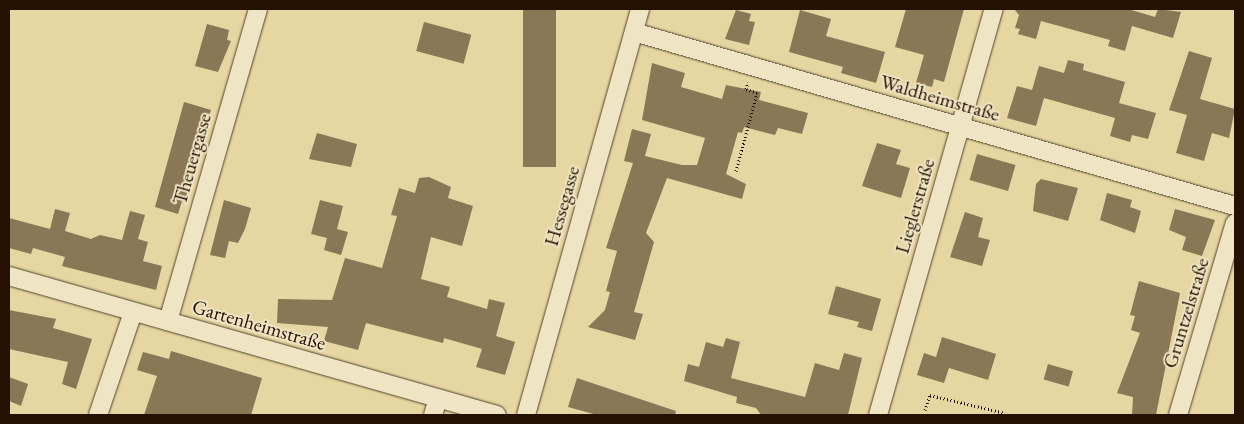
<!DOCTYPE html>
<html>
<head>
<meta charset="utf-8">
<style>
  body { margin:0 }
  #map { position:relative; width:1244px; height:424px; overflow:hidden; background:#e6d6a2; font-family:"EB Garamond",serif }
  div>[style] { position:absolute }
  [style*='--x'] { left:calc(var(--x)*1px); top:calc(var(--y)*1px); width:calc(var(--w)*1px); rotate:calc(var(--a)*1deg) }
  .building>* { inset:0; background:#8a7755; transform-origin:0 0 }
  .path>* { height:3px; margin-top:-1.5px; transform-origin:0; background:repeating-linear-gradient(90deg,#261002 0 1px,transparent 0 3.5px) }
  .roads { filter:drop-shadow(0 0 1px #56422a) drop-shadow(0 0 1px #56422a) }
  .minor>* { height:18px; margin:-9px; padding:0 9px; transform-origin:9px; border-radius:9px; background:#efe4c3 }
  span { translate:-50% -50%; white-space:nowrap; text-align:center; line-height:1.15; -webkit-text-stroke:4px #efe4c3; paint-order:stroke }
  .street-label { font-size:20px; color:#261002 }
  .frame { position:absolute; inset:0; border:10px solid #261002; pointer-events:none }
</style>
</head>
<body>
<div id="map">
  <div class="building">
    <i style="left:523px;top:9px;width:33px;height:158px"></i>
    <i style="clip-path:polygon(906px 9px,964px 9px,944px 82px,934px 79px,932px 87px,916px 83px,924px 55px,895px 47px)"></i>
    <i style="clip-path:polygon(1014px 9px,1128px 9px,1155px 17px,1158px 9px,1181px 12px,1173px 38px,1132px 26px,1125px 51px,1108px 46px,1110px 40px,1041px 21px,1036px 39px,1018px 34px,1020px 29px,1015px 28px,1019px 15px)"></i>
    <i style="clip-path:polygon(736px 10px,751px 14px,749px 21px,755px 22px,749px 45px,725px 39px)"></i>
    <i style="clip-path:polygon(800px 10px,831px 19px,826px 36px,885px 52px,876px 83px,841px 73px,843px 67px,789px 52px)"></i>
    <i style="left:424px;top:22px;width:49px;height:30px;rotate:15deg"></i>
    <i style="clip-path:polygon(207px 24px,229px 30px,227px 40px,231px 41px,218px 72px,195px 66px)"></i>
    <i style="clip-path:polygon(1189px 51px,1212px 58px,1200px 99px,1235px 109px,1229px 138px,1212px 133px,1204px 161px,1176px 153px,1187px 115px,1169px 110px)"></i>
    <i style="clip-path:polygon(1068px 60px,1084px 64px,1083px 70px,1125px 82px,1119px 103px,1156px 113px,1148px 139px,1132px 135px,1130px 142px,1110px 136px,1115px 118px,1044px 98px,1036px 126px,1007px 118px,1017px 86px,1032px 90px,1039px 66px,1064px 73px)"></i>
    <i style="clip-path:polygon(652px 63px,685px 73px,681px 87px,722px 99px,726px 85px,761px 92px,759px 100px,808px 113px,802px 134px,778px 128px,775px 135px,744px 127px,742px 133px,738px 132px,726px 174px,746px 184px,742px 199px,667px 178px,646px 233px,654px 242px,634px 312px,643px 314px,635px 340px,588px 327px,605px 310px,610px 292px,606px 291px,617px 251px,606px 248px,633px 163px,624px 161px,632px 129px,651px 134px,645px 156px,682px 165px,697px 165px,705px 138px,642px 120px)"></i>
    <i style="clip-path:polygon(184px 102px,211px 110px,189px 175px,186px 202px,182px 201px,178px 214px,155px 207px)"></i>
    <i style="clip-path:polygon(317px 133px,357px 144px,351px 167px,309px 159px)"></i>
    <i style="clip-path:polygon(877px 143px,901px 150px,896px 164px,910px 168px,901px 198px,862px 186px)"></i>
    <i style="left:977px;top:154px;width:40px;height:27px;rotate:16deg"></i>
    <i style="clip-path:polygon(429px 177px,451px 187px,448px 198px,473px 206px,462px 246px,431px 237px,421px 279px,450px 287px,447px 297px,487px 309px,489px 299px,505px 303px,496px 336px,515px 342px,505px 375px,476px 367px,482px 349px,444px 338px,443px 343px,366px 323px,358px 350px,324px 341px,328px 327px,277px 323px,278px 299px,332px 300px,345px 258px,382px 268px,397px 216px,391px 215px,399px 188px,415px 193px,419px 178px)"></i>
    <i style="clip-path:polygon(1041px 179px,1078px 188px,1068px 221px,1033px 211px,1036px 184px)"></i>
    <i style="clip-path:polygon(1107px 193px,1132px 200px,1130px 207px,1141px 211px,1135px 233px,1100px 220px)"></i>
    <i style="clip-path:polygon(224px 200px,251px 208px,245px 229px,238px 243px,229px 241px,225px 258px,210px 255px)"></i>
    <i style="clip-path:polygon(320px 200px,343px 206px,337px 229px,348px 232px,341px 255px,324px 250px,327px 238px,311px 234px)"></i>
    <i style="clip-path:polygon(55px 209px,70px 213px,65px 231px,91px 239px,100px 235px,122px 240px,130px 211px,145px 215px,138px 239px,148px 242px,143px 261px,162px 266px,156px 290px,62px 266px,65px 257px,33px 248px,31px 254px,9px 248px,9px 218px,50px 229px)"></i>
    <i style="clip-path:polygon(1175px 209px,1215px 220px,1202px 256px,1182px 250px,1186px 237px,1169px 230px)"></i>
    <i style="clip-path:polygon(965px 212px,983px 218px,978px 237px,990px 240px,982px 266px,950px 257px)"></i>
    <i style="clip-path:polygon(1139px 281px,1180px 293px,1156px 415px,1132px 415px,1133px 397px,1117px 393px,1140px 333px,1131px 330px,1135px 316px,1130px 315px)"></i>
    <i style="clip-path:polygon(836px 286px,881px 299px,872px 331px,857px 327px,859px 322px,828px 314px)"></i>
    <i style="clip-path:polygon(9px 310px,56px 319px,53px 328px,92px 339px,76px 389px,62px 384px,68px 362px,9px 349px)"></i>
    <i style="clip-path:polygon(942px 337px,996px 354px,988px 380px,949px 368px,944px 383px,917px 375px,924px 353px,936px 357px)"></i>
    <i style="clip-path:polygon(726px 338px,740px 342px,731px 378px,805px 397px,815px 363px,839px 370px,844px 353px,862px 358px,848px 415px,761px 415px,756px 408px,736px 403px,737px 397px,684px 381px,688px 364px,699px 367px,706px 342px,723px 347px)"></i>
    <i style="clip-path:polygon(171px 351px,262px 378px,251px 415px,144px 415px,157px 376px,137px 370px,143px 352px,169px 359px)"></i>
    <i style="left:1048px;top:364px;width:26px;height:16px;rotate:16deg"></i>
    <i style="clip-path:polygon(9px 377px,28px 384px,21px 406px,9px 401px)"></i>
    <i style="clip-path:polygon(577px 378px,676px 411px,675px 415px,597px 415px,568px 407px)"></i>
  </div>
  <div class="path">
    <i style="--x:736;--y:171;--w:81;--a:-74.9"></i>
    <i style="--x:757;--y:93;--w:12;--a:-160"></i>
    <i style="--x:746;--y:89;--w:7;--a:-74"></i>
    <i style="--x:925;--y:410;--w:16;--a:-72"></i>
    <i style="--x:930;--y:395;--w:77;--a:13.5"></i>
  </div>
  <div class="roads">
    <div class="minor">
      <i style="--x:634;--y:32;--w:626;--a:16.15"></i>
      <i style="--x:9;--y:276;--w:507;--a:15.9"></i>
      <i style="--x:168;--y:321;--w:325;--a:-73.9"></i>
      <i style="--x:98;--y:415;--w:109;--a:-71.2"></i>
      <i style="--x:433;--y:415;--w:17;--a:-73"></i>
      <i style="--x:526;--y:415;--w:422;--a:-74.3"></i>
      <i style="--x:878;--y:415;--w:422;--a:-74.1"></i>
      <i style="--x:1178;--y:415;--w:200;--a:-73.5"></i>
    </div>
  </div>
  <div class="street-label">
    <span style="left:940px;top:98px;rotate:16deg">Waldheimstraße</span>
    <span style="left:192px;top:159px;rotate:-74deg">Theuergasse</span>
    <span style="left:562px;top:206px;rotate:-74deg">Hessegasse</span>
    <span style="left:915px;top:206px;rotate:-74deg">Lieglerstraße</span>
    <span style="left:1186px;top:313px;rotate:-73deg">Gruntzelstraße</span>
    <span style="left:259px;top:325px;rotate:16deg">Gartenheimstraße</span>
  </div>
  <div class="frame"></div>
</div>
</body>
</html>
